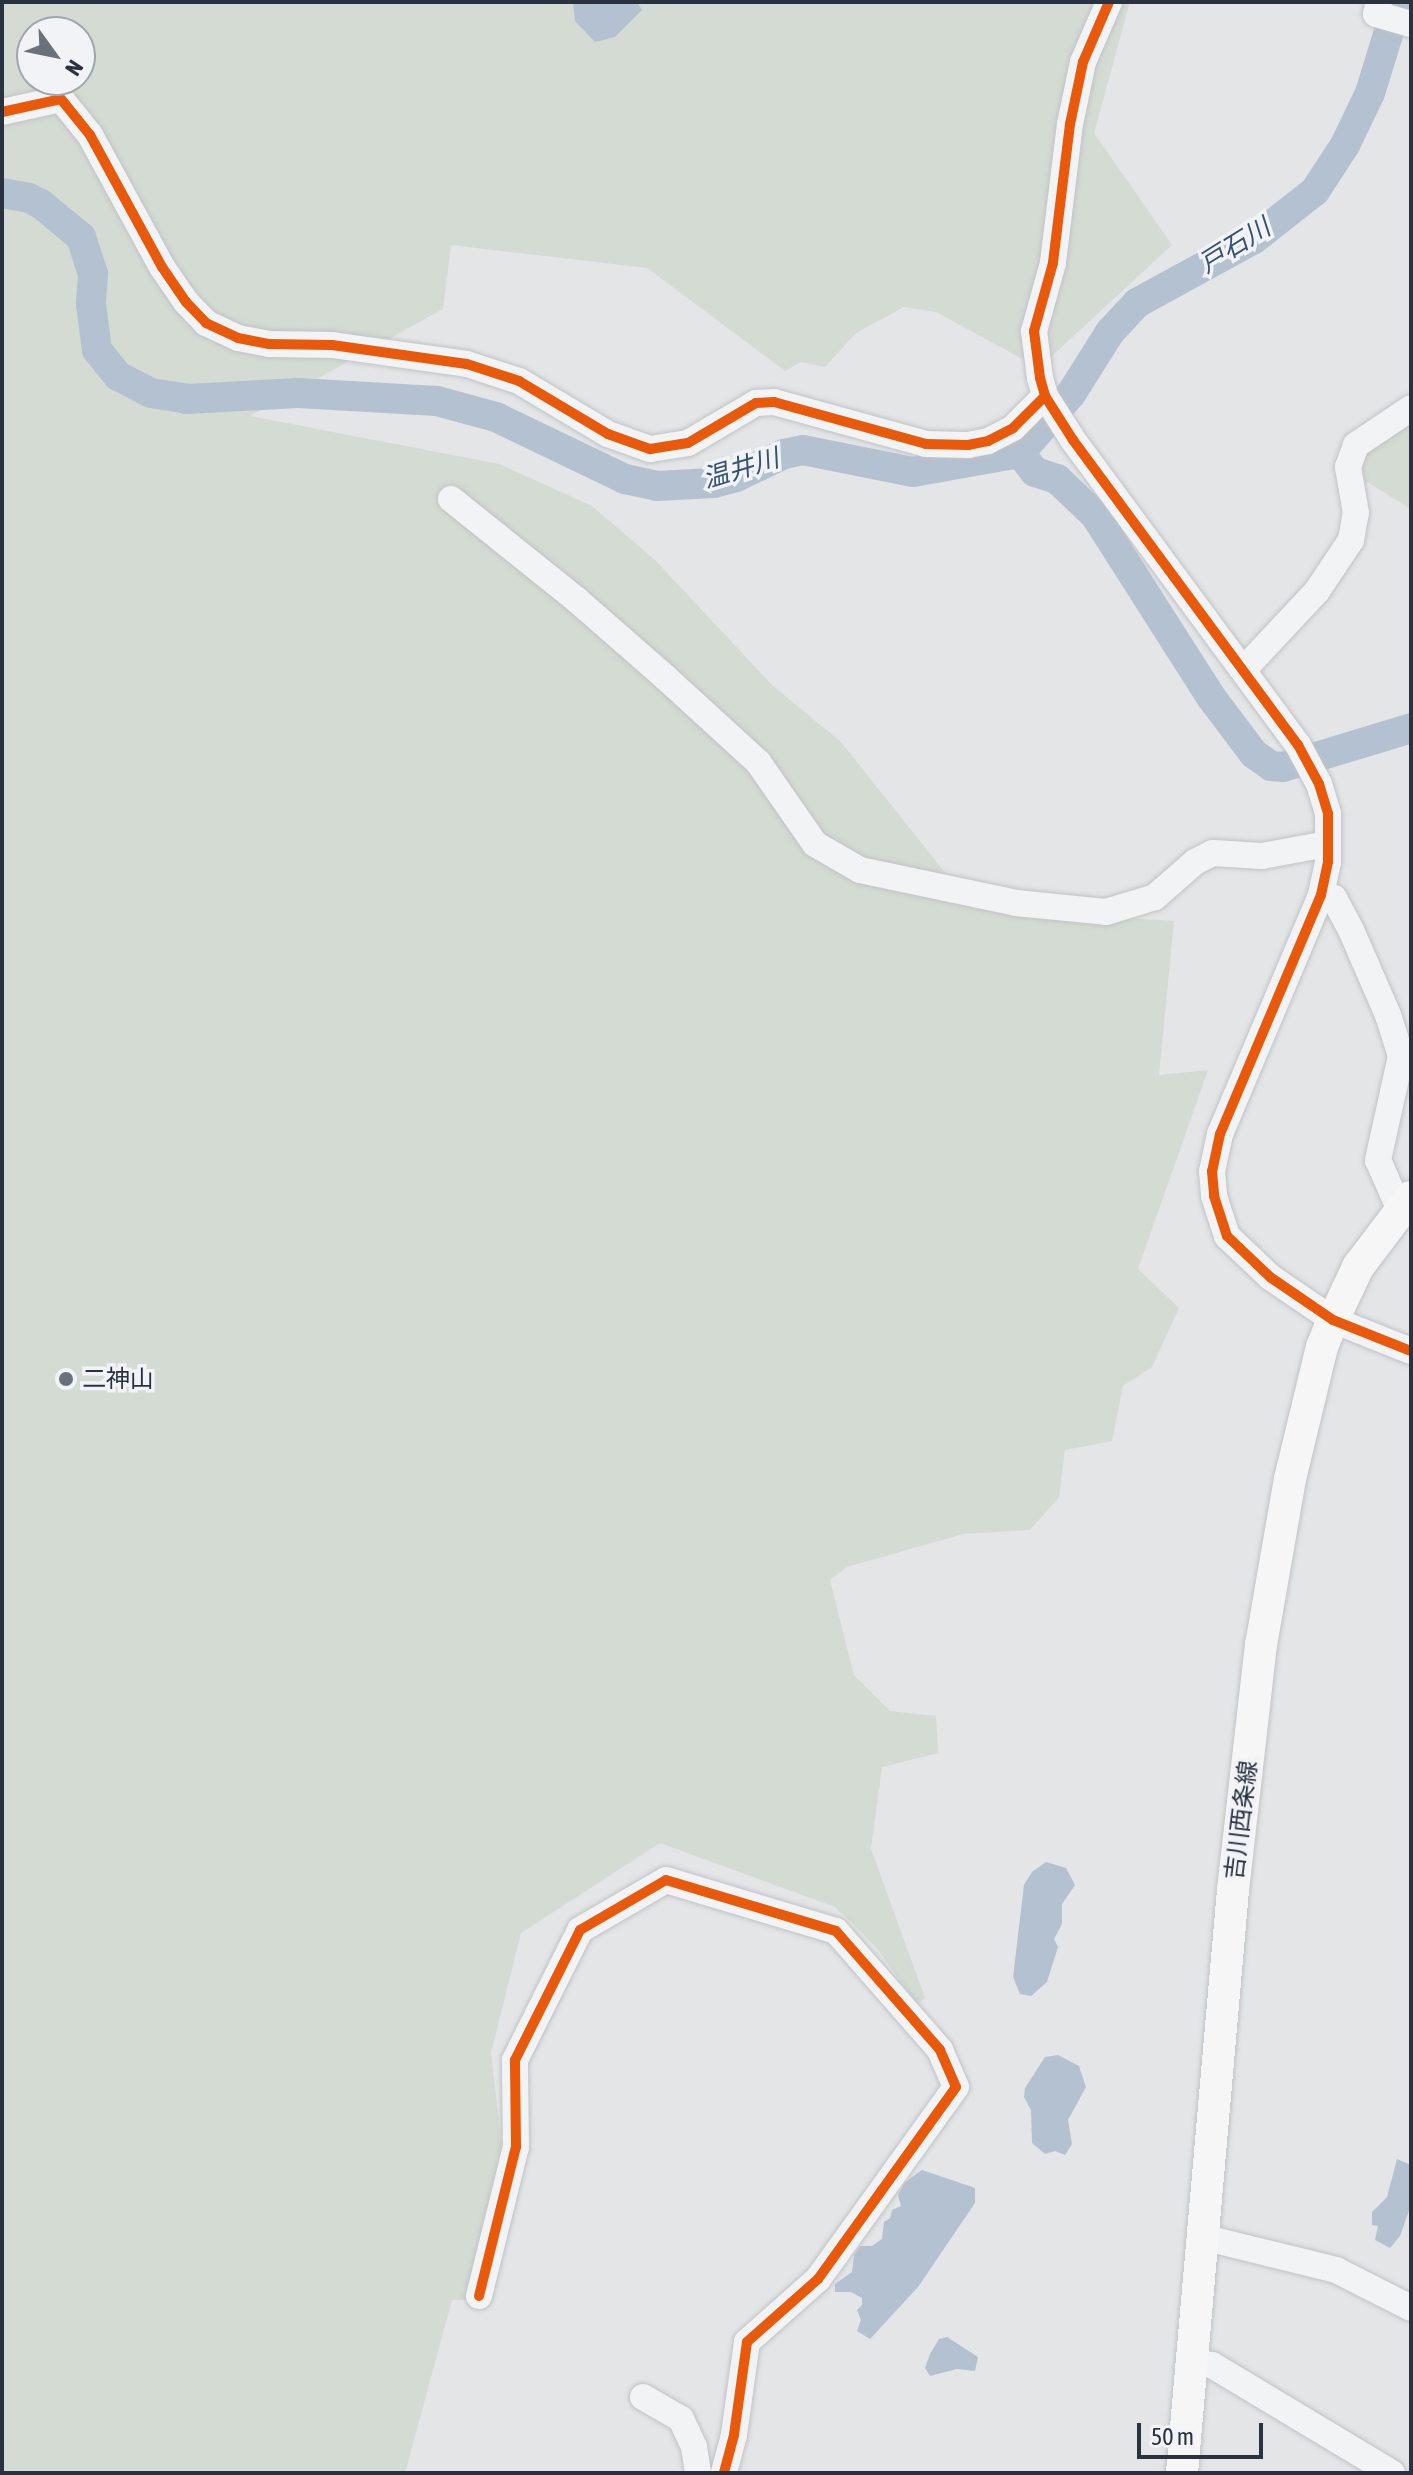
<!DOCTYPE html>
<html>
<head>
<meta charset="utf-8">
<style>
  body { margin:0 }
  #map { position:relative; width:1413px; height:2475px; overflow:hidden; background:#e3e5e7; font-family:"Asap Condensed","Noto Sans JP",sans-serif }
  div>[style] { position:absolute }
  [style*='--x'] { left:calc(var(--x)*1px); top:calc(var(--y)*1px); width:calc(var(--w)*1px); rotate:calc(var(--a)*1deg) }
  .green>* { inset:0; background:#d4dbd3 }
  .water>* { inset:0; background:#b3c1d1 }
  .river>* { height:30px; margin:-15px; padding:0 15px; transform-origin:15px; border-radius:15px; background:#b3c1d1 }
  .roads { filter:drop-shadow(0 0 2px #c1c3c5) drop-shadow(0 0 2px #c1c3c5) }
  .minor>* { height:26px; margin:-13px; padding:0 13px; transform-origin:13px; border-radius:13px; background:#f2f3f5 }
  .major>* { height:32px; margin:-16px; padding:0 16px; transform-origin:16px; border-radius:16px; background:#f6f6f7 }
  .cycleway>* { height:10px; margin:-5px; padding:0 5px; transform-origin:5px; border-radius:5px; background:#e8590c }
  .dots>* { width:22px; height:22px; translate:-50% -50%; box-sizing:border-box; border:4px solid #f1f3f7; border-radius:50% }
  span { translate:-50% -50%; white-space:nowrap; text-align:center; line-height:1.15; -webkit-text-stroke:7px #f1f3f7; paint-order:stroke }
  .poi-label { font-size:24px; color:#2a3240 }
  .left { translate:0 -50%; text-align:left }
  .street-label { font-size:24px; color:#2a3240 }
  .water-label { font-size:26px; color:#365173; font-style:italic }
  .frame { position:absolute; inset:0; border:4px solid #2a3240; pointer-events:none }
  .north { position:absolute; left:16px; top:16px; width:80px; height:80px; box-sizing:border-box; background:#f1f3f7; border:2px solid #a1a6ae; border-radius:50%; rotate:123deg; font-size:22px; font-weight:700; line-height:32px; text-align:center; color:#2a3240 }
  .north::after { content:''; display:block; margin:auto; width:28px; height:36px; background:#6b717a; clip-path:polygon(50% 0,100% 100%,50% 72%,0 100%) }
  .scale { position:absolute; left:1137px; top:2423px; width:126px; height:36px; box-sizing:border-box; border:4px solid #2a3240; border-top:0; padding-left:10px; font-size:24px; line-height:28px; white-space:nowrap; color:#2a3240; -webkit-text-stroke:6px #f1f3f7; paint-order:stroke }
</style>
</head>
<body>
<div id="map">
  <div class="green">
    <i style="clip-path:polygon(evenodd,2px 2px,1130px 2px,1094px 133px,1172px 245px,1039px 368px,936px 312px,904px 307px,856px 333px,825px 367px,801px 362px,785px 371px,647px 268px,451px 245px,443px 309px,250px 416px,499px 464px,592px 506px,655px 560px,772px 685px,841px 742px,974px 909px,1174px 921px,1159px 1075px,1208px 1070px,1138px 1269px,1179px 1308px,1152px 1367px,1123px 1386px,1112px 1441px,1065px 1450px,1059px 1497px,1030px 1530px,963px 1534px,847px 1567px,830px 1580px,854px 1675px,890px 1711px,936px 1716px,938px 1753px,882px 1767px,871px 1849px,925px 1998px,917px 2005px,876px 1947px,835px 1907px,660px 1843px,521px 1933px,491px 2053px,503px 2158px,471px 2300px,452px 2300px,405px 2473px,2px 2473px,2px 2px,32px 32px,80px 32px,80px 80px,32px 80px,32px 32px)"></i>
    <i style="clip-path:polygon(1411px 416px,1411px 509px,1359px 477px,1363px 448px)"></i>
  </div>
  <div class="water">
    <i style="clip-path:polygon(573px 2px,637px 2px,642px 10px,615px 37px,595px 42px,575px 21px)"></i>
    <i style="clip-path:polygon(1046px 1862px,1066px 1868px,1075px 1885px,1062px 1904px,1062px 1924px,1054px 1939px,1058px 1947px,1047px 1982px,1031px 1996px,1020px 1994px,1013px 1977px,1024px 1885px,1032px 1872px)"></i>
    <i style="clip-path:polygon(1058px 2055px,1079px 2066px,1086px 2087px,1068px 2120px,1072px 2144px,1065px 2155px,1055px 2151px,1045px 2154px,1032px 2143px,1031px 2110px,1024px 2097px,1025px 2088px,1045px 2057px)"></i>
    <i style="clip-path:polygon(1397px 2159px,1411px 2165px,1411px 2205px,1400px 2236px,1390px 2248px,1375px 2240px,1378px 2226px,1372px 2225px,1372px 2212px,1387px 2197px)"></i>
    <i style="clip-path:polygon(922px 2170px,975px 2188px,975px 2203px,918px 2287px,870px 2339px,857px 2331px,861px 2320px,857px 2310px,862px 2305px,862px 2298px,851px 2292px,835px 2292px,835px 2284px,852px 2272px,854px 2255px,860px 2246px,872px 2246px,882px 2239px,884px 2222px,890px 2218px,892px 2210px,901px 2206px,898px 2195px,904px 2183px)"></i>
    <i style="clip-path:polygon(947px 2337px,978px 2357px,975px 2371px,957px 2369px,930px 2376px,925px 2368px,930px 2354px,939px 2339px)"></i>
  </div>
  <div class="river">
    <i style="--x:2;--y:193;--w:27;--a:10"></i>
    <i style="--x:29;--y:198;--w:13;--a:27"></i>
    <i style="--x:41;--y:204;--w:52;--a:39.5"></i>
    <i style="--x:81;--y:237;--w:39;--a:72"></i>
    <i style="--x:93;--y:274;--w:30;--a:94"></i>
    <i style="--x:91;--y:304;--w:46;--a:82.6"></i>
    <i style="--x:97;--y:350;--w:33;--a:51"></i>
    <i style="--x:118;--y:376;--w:37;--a:27"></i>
    <i style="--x:151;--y:393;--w:36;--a:9"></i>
    <i style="--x:187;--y:399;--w:111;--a:-3.1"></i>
    <i style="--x:298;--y:393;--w:139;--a:3.3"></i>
    <i style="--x:437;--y:401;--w:61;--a:15.2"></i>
    <i style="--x:496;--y:417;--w:143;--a:25.7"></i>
    <i style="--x:625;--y:479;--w:33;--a:12"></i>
    <i style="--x:657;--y:486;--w:57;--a:-3"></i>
    <i style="--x:714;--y:483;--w:23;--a:-15"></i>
    <i style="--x:736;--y:477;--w:53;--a:-25.6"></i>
    <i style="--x:784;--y:454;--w:19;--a:-12"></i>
    <i style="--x:803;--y:450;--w:112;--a:11.3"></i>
    <i style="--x:913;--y:472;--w:109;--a:-10.1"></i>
    <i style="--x:1020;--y:453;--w:78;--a:-49.2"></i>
    <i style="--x:1071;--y:394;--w:73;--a:-57.8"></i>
    <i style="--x:1110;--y:332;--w:40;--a:-47"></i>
    <i style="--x:1137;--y:303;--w:133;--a:-28.7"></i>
    <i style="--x:1254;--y:239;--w:78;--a:-38.2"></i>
    <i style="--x:1315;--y:191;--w:55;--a:-56.9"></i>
    <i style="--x:1345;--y:145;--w:58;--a:-64.3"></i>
    <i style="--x:1370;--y:93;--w:95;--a:-72.9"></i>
    <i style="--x:1020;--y:453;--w:24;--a:52"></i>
    <i style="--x:1035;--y:472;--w:23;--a:18"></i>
    <i style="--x:1057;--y:479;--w:52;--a:43.5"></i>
    <i style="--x:1095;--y:515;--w:216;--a:57.5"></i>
    <i style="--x:1211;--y:697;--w:71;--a:53"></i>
    <i style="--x:1254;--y:754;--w:21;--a:35"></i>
    <i style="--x:1271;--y:766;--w:12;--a:5"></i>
    <i style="--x:1283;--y:767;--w:134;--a:-16.9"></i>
  </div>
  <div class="roads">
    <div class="minor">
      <i style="--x:1109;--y:2;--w:65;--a:113.4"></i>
      <i style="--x:1083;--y:62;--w:63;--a:101.8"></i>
      <i style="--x:1070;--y:124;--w:140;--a:97"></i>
      <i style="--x:1053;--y:263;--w:71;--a:105.6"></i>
      <i style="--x:1034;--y:331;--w:47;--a:82.7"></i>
      <i style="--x:1040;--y:378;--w:19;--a:74"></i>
      <i style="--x:1045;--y:396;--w:52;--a:57.5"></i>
      <i style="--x:1073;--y:440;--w:379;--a:53.6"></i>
      <i style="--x:1298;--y:745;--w:44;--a:61.7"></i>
      <i style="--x:1319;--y:784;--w:31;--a:73"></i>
      <i style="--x:1328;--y:814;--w:48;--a:90"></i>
      <i style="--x:1328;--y:862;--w:34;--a:102"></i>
      <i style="--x:1321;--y:895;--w:259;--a:112.9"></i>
      <i style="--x:1220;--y:1134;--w:38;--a:102"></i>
      <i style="--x:1212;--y:1171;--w:25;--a:85"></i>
      <i style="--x:1214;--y:1196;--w:42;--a:72"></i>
      <i style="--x:1227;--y:1236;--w:59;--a:43.6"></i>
      <i style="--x:1270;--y:1277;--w:76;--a:34.3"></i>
      <i style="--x:1333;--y:1320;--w:84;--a:21.7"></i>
      <i style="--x:1379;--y:2;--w:12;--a:104"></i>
      <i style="--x:1376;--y:14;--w:36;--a:16"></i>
      <i style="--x:2;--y:112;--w:60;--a:-12.4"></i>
      <i style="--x:61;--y:99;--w:46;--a:51.1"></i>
      <i style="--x:90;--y:135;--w:150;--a:61.4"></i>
      <i style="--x:162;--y:267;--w:42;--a:55.6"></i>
      <i style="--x:186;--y:302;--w:29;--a:46"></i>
      <i style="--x:206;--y:323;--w:35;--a:25"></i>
      <i style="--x:238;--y:338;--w:32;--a:11"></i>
      <i style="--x:269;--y:344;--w:63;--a:0.9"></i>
      <i style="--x:332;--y:345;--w:136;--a:8"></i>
      <i style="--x:467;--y:364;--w:55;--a:18.1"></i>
      <i style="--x:519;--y:381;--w:104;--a:30.8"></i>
      <i style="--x:608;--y:434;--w:45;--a:19.7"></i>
      <i style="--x:650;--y:449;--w:38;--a:-9"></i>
      <i style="--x:688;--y:443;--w:79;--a:-30.5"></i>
      <i style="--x:756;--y:403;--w:18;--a:-3"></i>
      <i style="--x:774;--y:402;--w:158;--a:15.4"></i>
      <i style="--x:926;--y:444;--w:42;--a:1.4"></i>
      <i style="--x:968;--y:445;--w:20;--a:-11"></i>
      <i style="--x:988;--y:441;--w:28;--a:-27"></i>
      <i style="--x:1013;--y:428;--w:45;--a:-45"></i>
      <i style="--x:451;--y:499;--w:161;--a:38.7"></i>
      <i style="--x:577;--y:600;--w:118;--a:41.2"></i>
      <i style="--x:666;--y:678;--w:125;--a:42.4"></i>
      <i style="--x:758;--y:762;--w:100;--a:55.2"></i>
      <i style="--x:815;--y:844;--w:52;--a:30"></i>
      <i style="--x:860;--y:870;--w:159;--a:11.9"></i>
      <i style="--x:1016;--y:903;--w:90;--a:5.7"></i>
      <i style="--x:1106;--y:912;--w:51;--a:-17"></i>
      <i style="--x:1155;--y:897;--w:53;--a:-41.2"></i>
      <i style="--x:1195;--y:862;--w:20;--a:-27"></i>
      <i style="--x:1213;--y:853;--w:49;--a:3.5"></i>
      <i style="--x:1262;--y:856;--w:66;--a:-10.5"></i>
      <i style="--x:1245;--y:668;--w:105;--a:-46.9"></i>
      <i style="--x:1317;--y:591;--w:61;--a:-56.3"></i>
      <i style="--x:1351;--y:540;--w:27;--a:-80"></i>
      <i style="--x:1356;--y:513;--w:47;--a:-99.9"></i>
      <i style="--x:1348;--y:467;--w:23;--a:-70"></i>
      <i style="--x:1356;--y:445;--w:66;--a:-33.9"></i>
      <i style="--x:1321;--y:895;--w:13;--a:13"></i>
      <i style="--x:1334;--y:898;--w:36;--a:62"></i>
      <i style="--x:1351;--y:930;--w:93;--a:66.5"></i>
      <i style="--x:1388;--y:1015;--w:43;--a:72.4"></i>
      <i style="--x:1401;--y:1056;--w:107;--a:102.5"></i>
      <i style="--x:1378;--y:1160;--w:52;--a:66.4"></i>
      <i style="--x:1202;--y:2237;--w:138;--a:13.8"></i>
      <i style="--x:1336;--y:2270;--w:84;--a:26.9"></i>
      <i style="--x:479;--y:2296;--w:154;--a:-76.1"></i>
      <i style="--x:516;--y:2147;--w:87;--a:-90.7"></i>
      <i style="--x:515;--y:2060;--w:145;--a:-63.4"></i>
      <i style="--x:580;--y:1930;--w:99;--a:-30.2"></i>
      <i style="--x:666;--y:1880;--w:177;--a:16.7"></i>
      <i style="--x:836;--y:1931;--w:158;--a:48.8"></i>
      <i style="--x:940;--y:2050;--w:40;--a:66.6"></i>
      <i style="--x:956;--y:2087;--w:236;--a:125.7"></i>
      <i style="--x:818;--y:2279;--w:95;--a:138.4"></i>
      <i style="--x:747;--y:2342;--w:94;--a:98"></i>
      <i style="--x:734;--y:2435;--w:39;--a:105"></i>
      <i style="--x:1191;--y:2363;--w:21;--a:5"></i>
      <i style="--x:1212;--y:2365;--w:210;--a:31"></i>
      <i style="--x:643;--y:2397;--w:44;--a:30.1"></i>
      <i style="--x:681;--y:2419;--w:31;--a:65"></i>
      <i style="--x:694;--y:2447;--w:26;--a:81"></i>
    </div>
    <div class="major">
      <i style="--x:1182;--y:2473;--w:585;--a:-85"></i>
      <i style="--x:1233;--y:1890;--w:247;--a:-83.5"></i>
      <i style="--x:1261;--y:1645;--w:169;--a:-80.1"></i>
      <i style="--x:1290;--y:1479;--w:136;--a:-76.4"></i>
      <i style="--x:1322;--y:1347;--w:29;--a:-68"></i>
      <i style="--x:1333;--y:1320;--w:59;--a:-64.7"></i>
      <i style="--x:1358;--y:1267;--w:88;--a:-52.9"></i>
    </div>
  </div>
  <div class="cycleway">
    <i style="--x:1109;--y:2;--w:65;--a:113.4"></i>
    <i style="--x:1083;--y:62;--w:63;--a:101.8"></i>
    <i style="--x:1070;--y:124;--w:140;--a:97"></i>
    <i style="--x:1053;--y:263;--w:71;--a:105.6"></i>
    <i style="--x:1034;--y:331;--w:47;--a:82.7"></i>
    <i style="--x:1040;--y:378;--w:19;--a:74"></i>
    <i style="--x:1045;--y:396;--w:52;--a:57.5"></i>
    <i style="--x:1073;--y:440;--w:379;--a:53.6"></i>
    <i style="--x:1298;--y:745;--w:44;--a:61.7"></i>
    <i style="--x:1319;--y:784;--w:31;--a:73"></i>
    <i style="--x:1328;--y:814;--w:48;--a:90"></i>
    <i style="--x:1328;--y:862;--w:34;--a:102"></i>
    <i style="--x:1321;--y:895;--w:259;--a:112.9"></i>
    <i style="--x:1220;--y:1134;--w:38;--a:102"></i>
    <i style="--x:1212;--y:1171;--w:25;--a:85"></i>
    <i style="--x:1214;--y:1196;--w:42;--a:72"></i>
    <i style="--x:1227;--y:1236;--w:59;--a:43.6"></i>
    <i style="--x:1270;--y:1277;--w:76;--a:34.3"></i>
    <i style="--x:1333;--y:1320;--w:84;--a:21.7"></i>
    <i style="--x:2;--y:112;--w:60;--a:-12.4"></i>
    <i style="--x:61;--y:99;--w:46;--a:51.1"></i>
    <i style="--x:90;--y:135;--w:150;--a:61.4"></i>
    <i style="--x:162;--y:267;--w:42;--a:55.6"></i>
    <i style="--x:186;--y:302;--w:29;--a:46"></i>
    <i style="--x:206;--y:323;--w:35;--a:25"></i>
    <i style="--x:238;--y:338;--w:32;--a:11"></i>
    <i style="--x:269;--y:344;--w:63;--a:0.9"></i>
    <i style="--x:332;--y:345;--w:136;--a:8"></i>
    <i style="--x:467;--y:364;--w:55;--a:18.1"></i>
    <i style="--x:519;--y:381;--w:104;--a:30.8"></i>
    <i style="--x:608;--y:434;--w:45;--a:19.7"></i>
    <i style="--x:650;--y:449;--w:38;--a:-9"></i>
    <i style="--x:688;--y:443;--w:79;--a:-30.5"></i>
    <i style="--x:756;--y:403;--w:18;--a:-3"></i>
    <i style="--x:774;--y:402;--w:158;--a:15.4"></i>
    <i style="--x:926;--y:444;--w:42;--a:1.4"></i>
    <i style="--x:968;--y:445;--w:20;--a:-11"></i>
    <i style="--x:988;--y:441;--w:28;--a:-27"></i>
    <i style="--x:1013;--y:428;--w:45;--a:-45"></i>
    <i style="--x:479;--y:2296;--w:154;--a:-76.1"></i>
    <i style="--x:516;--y:2147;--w:87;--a:-90.7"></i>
    <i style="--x:515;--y:2060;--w:145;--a:-63.4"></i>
    <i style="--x:580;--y:1930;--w:99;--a:-30.2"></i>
    <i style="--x:666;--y:1880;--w:177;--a:16.7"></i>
    <i style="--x:836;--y:1931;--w:158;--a:48.8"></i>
    <i style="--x:940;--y:2050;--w:40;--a:66.6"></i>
    <i style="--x:956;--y:2087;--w:236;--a:125.7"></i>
    <i style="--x:818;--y:2279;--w:95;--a:138.4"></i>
    <i style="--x:747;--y:2342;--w:94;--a:98"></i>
    <i style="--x:734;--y:2435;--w:39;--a:105"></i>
  </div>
  <div class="dots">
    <i style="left:66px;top:1379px;background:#6b717a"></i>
  </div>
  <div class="poi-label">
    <span class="left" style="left:82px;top:1379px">二神山</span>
  </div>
  <div class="street-label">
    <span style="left:1241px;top:1820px;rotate:-83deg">吉川西条線</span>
  </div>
  <div class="water-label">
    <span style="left:1235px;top:246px;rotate:-32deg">戸石川</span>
    <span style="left:741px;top:469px;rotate:-17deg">温井川</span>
  </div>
  <div class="frame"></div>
  <div class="north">N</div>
  <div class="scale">50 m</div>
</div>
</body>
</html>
